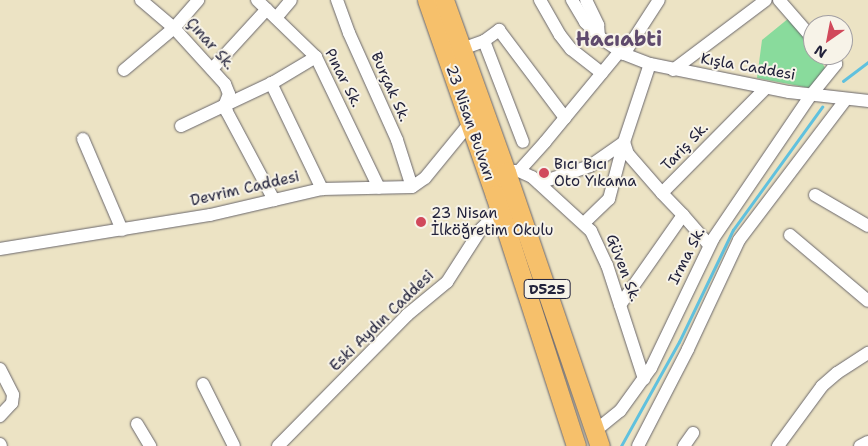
<!DOCTYPE html>
<html>
<head>
<meta charset="utf-8">
<style>
  body { margin:0 }
  #map { position:relative; width:868px; height:446px; overflow:hidden; background:#ece3c4; font-family:"Shantell Sans",sans-serif }
  div>[style] { position:absolute }
  [style*='--x'] { left:calc(var(--x)*1px); top:calc(var(--y)*1px); width:calc(var(--w)*1px); rotate:calc(var(--a)*1deg) }
  .green>* { inset:0; background:#89db9c }
  .stream>* { height:2.5px; margin:-1.25px; padding:0 1.25px; transform-origin:1.25px; border-radius:1.25px; background:#60c1de }
  .roads { filter:drop-shadow(0 0 1px #69666b) drop-shadow(0 0 1px #69666b) }
  .minor>* { height:12px; margin:-6px; padding:0 6px; transform-origin:6px; border-radius:6px; background:#fff }
  .highway>* { height:19px; margin:-9.5px; padding:0 9.5px; transform-origin:9.5px; border-radius:9.5px; background:#f6c06b }
  .dots>* { width:14px; height:14px; translate:-50% -50%; box-sizing:border-box; border:2px solid #f7f3e8; border-radius:50% }
  span { translate:-50% -50%; white-space:nowrap; text-align:center; line-height:1.15; -webkit-text-stroke:4px #f7f3e8; paint-order:stroke }
  .shield-label span { padding:1px 4px; background:#f7f3e8; border:1px solid; border-radius:4px; -webkit-text-stroke-width:0 }
  .shield-label { font-size:14px; color:#22223b; font-weight:700 }
  .street-label { font-size:15px; color:#22223b }
  .poi-label { font-size:15px; color:#22223b }
  .left { translate:0 -50%; text-align:left }
  .district-label { font-size:20px; color:#5f4a6d; font-weight:700 }
  .north { position:absolute; left:803px; top:15px; width:50px; height:50px; box-sizing:border-box; background:#f7f3e8; border:1px solid #a29fa3; border-radius:50%; rotate:213deg; font-size:14px; font-weight:700; line-height:20px; text-align:center; color:#22223b }
  .north::after { content:''; display:block; margin:auto; width:18px; height:22px; background:#d1495b; clip-path:polygon(50% 0,100% 100%,50% 72%,0 100%) }
</style>
</head>
<body>
<div id="map">
  <div class="green">
    <i style="clip-path:polygon(789px 18px,813px 49px,813px 55px,818px 55px,825px 68px,810px 88px,757px 78px,762px 40px)"></i>
  </div>
  <div class="stream">
    <i style="--x:843;--y:81;--w:31;--a:-37"></i>
    <i style="--x:621;--y:446;--w:119;--a:-60.9"></i>
    <i style="--x:679;--y:342;--w:124;--a:-64.3"></i>
    <i style="--x:733;--y:230;--w:152;--a:-54.1"></i>
  </div>
  <div class="roads">
    <div class="minor">
      <i style="--x:141;--y:0;--w:43;--a:40.3"></i>
      <i style="--x:174;--y:28;--w:76;--a:47.7"></i>
      <i style="--x:225;--y:84;--w:11;--a:68"></i>
      <i style="--x:229;--y:94;--w:11;--a:112"></i>
      <i style="--x:225;--y:104;--w:8;--a:76"></i>
      <i style="--x:227;--y:112;--w:100;--a:61.9"></i>
      <i style="--x:257;--y:0;--w:82;--a:44"></i>
      <i style="--x:316;--y:57;--w:145;--a:64.3"></i>
      <i style="--x:337;--y:0;--w:35;--a:70"></i>
      <i style="--x:349;--y:33;--w:117;--a:65.8"></i>
      <i style="--x:397;--y:140;--w:49;--a:72.3"></i>
      <i style="--x:540;--y:0;--w:40;--a:60.3"></i>
      <i style="--x:560;--y:35;--w:18;--a:52"></i>
      <i style="--x:571;--y:49;--w:39;--a:38"></i>
      <i style="--x:572;--y:0;--w:26;--a:59"></i>
      <i style="--x:585;--y:22;--w:24;--a:45"></i>
      <i style="--x:602;--y:39;--w:27;--a:34"></i>
      <i style="--x:624;--y:54;--w:28;--a:21"></i>
      <i style="--x:650;--y:64;--w:142;--a:11.4"></i>
      <i style="--x:789;--y:92;--w:80;--a:6.5"></i>
      <i style="--x:586;--y:0;--w:28;--a:64"></i>
      <i style="--x:598;--y:25;--w:12;--a:85"></i>
      <i style="--x:779;--y:0;--w:52;--a:48.9"></i>
      <i style="--x:276;--y:18;--w:23;--a:-50"></i>
      <i style="--x:484;--y:41;--w:19;--a:-36"></i>
      <i style="--x:499;--y:30;--w:110;--a:53.1"></i>
      <i style="--x:462;--y:49;--w:23;--a:-20"></i>
      <i style="--x:484;--y:41;--w:108;--a:68.9"></i>
      <i style="--x:624;--y:54;--w:64;--a:-57.1"></i>
      <i style="--x:212;--y:69;--w:81;--a:-47.5"></i>
      <i style="--x:124;--y:70;--w:65;--a:-40"></i>
      <i style="--x:174;--y:28;--w:37;--a:-49"></i>
      <i style="--x:673;--y:70;--w:116;--a:-37"></i>
      <i style="--x:271;--y:83;--w:118;--a:64.3"></i>
      <i style="--x:181;--y:126;--w:103;--a:-25.3"></i>
      <i style="--x:274;--y:82;--w:49;--a:-30.8"></i>
      <i style="--x:83;--y:139;--w:99;--a:66.8"></i>
      <i style="--x:624;--y:142;--w:13;--a:72"></i>
      <i style="--x:628;--y:154;--w:52;--a:48.9"></i>
      <i style="--x:513;--y:171;--w:6;--a:0"></i>
      <i style="--x:519;--y:171;--w:39;--a:-48"></i>
      <i style="--x:545;--y:142;--w:118;--a:-50.5"></i>
      <i style="--x:519;--y:171;--w:14;--a:25"></i>
      <i style="--x:532;--y:177;--w:80;--a:42.5"></i>
      <i style="--x:591;--y:231;--w:38;--a:65"></i>
      <i style="--x:607;--y:265;--w:120;--a:72"></i>
      <i style="--x:539;--y:183;--w:54;--a:-18.4"></i>
      <i style="--x:590;--y:166;--w:42;--a:-35.2"></i>
      <i style="--x:624;--y:142;--w:82;--a:-71.6"></i>
      <i style="--x:815;--y:195;--w:61;--a:30.3"></i>
      <i style="--x:683;--y:215;--w:40;--a:49"></i>
      <i style="--x:584;--y:223;--w:35;--a:-44"></i>
      <i style="--x:609;--y:199;--w:59;--a:-75.3"></i>
      <i style="--x:790;--y:235;--w:102;--a:40.2"></i>
      <i style="--x:0;--y:249;--w:213;--a:-9.2"></i>
      <i style="--x:210;--y:215;--w:115;--a:-13.1"></i>
      <i style="--x:322;--y:189;--w:90;--a:-1.3"></i>
      <i style="--x:412;--y:187;--w:16;--a:-35"></i>
      <i style="--x:425;--y:178;--w:71;--a:-50.7"></i>
      <i style="--x:620;--y:305;--w:110;--a:-55"></i>
      <i style="--x:683;--y:215;--w:30;--a:-134"></i>
      <i style="--x:662;--y:193;--w:148;--a:-45.3"></i>
      <i style="--x:0;--y:369;--w:29;--a:63"></i>
      <i style="--x:13;--y:395;--w:8;--a:97"></i>
      <i style="--x:12;--y:403;--w:18;--a:133"></i>
      <i style="--x:203;--y:384;--w:69;--a:63.4"></i>
      <i style="--x:137;--y:424;--w:26;--a:59"></i>
      <i style="--x:595;--y:431;--w:32;--a:-39"></i>
      <i style="--x:620;--y:411;--w:53;--a:-54.2"></i>
      <i style="--x:651;--y:368;--w:143;--a:-64.3"></i>
      <i style="--x:713;--y:239;--w:174;--a:-55.8"></i>
      <i style="--x:811;--y:95;--w:40;--a:-51"></i>
      <i style="--x:836;--y:64;--w:13;--a:-135"></i>
      <i style="--x:0;--y:444;--w:2;--a:63"></i>
      <i style="--x:278;--y:446;--w:184;--a:-45.4"></i>
      <i style="--x:407;--y:315;--w:52;--a:-39.5"></i>
      <i style="--x:447;--y:282;--w:63;--a:-57.3"></i>
      <i style="--x:481;--y:229;--w:13;--a:-45"></i>
      <i style="--x:490;--y:220;--w:13;--a:-23"></i>
      <i style="--x:638;--y:446;--w:109;--a:-62.7"></i>
      <i style="--x:688;--y:349;--w:120;--a:-64.9"></i>
      <i style="--x:739;--y:240;--w:177;--a:-52.8"></i>
      <i style="--x:684;--y:446;--w:16;--a:-55"></i>
      <i style="--x:778;--y:446;--w:74;--a:-53.7"></i>
      <i style="--x:822;--y:386;--w:20;--a:-41"></i>
      <i style="--x:837;--y:373;--w:37;--a:-33"></i>
      <i style="--x:860;--y:446;--w:9;--a:-27"></i>
    </div>
    <div class="highway">
      <i style="--x:427;--y:0;--w:207;--a:70.8"></i>
      <i style="--x:495;--y:195;--w:264;--a:72.1"></i>
      <i style="--x:444;--y:0;--w:183;--a:70.2"></i>
      <i style="--x:506;--y:172;--w:290;--a:71.1"></i>
    </div>
  </div>
  <div class="dots">
    <i style="left:544px;top:173px;background:#d1495b"></i>
    <i style="left:421px;top:222px;background:#d1495b"></i>
  </div>
  <div class="shield-label">
    <span style="left:547px;top:289px">D525</span>
  </div>
  <div class="street-label">
    <span style="left:210px;top:44px;rotate:48deg">Çınar Sk.</span>
    <span style="left:748px;top:67px;rotate:10deg">Kışla Caddesi</span>
    <span style="left:343px;top:78px;rotate:63deg">Pınar Sk.</span>
    <span style="left:390px;top:87px;rotate:66deg">Burçak Sk.</span>
    <span style="left:470px;top:123px;rotate:71deg">23 Nisan Bulvarı</span>
    <span style="left:685px;top:147px;rotate:-46deg">Tariş Sk.</span>
    <span style="left:245px;top:189px;rotate:-13deg">Devrim Caddesi</span>
    <span style="left:687px;top:256px;rotate:-63deg">Irma Sk.</span>
    <span style="left:623px;top:268px;rotate:69deg">Güven Sk.</span>
    <span style="left:382px;top:321px;rotate:-44deg">Eski Aydın Caddesi</span>
  </div>
  <div class="poi-label">
    <span class="left" style="left:554px;top:173px">Bıcı Bıcı<br>Oto Yıkama</span>
    <span class="left" style="left:431px;top:222px">23 Nisan<br>İlköğretim Okulu</span>
  </div>
  <div class="district-label">
    <span style="left:619px;top:39px">Hacıabti</span>
  </div>
  <div class="north">N</div>
</div>
</body>
</html>
